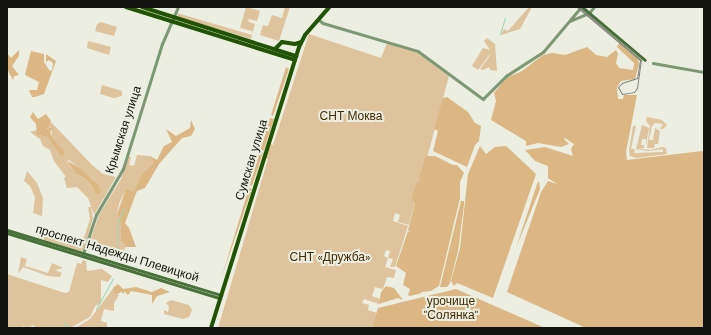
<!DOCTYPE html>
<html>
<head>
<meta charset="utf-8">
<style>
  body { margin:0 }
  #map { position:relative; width:711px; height:335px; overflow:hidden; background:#ebeee0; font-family:"DM Sans",sans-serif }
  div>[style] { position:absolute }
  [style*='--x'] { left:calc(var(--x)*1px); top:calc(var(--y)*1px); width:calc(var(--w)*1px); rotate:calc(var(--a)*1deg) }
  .green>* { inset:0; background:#dec39d }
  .forest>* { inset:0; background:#dcb783 }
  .stream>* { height:1px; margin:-0.5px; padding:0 0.5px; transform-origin:0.5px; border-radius:0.5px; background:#9cd9b5 }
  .tertiary>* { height:2.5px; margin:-1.25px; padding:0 1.25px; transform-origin:1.25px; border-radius:1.25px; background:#7d9974 }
  .secondary>* { height:3px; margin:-1.5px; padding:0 1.5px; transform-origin:1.5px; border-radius:1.5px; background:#487139 }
  .primary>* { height:4px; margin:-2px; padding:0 2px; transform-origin:2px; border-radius:2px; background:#205402 }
  .tram>* { height:1px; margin:-0.5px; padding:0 0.5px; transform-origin:0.5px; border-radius:0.5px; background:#81837a }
  span { translate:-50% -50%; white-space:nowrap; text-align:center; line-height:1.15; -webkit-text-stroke:4px #ebeee0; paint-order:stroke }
  .park-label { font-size:12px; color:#452c00 }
  .street-label { font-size:12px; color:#12130e }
  .frame { position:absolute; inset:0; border:8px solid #12130e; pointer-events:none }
</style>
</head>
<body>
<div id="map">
  <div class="green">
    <i style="clip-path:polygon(246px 7px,260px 11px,257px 21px,248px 19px,249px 22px,255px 24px,252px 34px,252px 31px,240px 28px)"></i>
    <i style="clip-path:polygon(285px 7px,290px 7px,279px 41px,260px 35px,263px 25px,268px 26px,272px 15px,282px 18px)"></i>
    <i style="clip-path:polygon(529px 7px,532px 7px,520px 29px,501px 35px,504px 29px,508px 31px)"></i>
    <i style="clip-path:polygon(177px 13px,252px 35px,251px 39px,178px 17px)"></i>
    <i style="clip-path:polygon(101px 22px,117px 27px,114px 36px,95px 31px,97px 24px)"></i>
    <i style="clip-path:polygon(309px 34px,381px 58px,387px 43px,416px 52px,449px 76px,409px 225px,398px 222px,400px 215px,395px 213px,393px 221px,408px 226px,395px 267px,390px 267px,393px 259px,388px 258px,390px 251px,386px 250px,384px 256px,388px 258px,385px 267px,396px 270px,394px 278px,387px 277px,383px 289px,375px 287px,372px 296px,380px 299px,379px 304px,364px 299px,362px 303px,369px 305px,368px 310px,377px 313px,372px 328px,218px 328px,268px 159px,265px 158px,270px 144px,273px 145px)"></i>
    <i style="clip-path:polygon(487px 38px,495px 44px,497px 71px,490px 70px,489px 67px,483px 70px,480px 69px,489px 57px,490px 54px,478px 70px,472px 66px,483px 48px,490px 50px,484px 41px)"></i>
    <i style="clip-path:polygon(88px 41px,111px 47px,109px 55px,87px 48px)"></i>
    <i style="clip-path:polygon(102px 85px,122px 91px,122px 96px,114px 98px,100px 94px)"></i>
    <i style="clip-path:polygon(647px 117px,662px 120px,667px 125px,663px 129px,660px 129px,663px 124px,655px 123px,652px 126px,649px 140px,653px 140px,655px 128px,660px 131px,658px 144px,655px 144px,654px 148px,647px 148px,650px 126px,646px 121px)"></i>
    <i style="clip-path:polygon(evenodd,51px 122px,92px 165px,103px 174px,116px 177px,94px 215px,88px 198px,77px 187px,67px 188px,64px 178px,66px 177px,54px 161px,50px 150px,43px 146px,40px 139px,30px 132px,37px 130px,47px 137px,61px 155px,63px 149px,52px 137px,51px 127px,48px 129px,47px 127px,51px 122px,69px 160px,94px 180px,101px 190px,92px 188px,86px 179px,76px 174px,66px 161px,69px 160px)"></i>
    <i style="clip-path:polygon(642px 125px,649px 128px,646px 145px,646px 139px,642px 139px,641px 145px,644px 145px,644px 148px,637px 148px,651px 150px,662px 147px,666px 148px,667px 154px,636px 158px,630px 156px,629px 150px,633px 126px,636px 126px,631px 149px,635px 149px,634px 153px,663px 152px,663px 149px,649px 151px,636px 149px)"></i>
    <i style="clip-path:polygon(137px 155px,150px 156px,154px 163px,145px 172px,134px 192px,124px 193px,119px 204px,117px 214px,121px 223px,121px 241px,126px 247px,124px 250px,119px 255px,112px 255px,102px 249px,87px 250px,99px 215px,121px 179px,129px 157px,131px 157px,129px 165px,134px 166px)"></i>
    <i style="clip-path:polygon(27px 171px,37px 183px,43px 198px,42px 216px,33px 213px,35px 197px,30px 186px,24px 181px)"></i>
    <i style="clip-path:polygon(88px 207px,91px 207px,93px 218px,84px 250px,81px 251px,38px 238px,39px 234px,47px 235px,81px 247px,90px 219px)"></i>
    <i style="clip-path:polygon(21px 257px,27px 259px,25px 266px,48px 273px,52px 263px,63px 268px,55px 270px,62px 273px,60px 277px,48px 276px,23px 267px,18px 274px)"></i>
    <i style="clip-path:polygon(83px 260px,86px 261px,87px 271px,102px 269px,112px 276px,108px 282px,101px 280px,101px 303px,95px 306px,90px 317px,70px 328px,34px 328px,34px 325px,29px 327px,32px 328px,22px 326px,23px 328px,7px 328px,7px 274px,65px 293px,69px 292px,77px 263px,81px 264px)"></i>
    <i style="clip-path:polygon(115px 286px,116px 295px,119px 295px,114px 303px,114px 311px,104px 309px,101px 321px,107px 323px,107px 328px,75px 328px,90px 319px)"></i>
    <i style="clip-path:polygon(171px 300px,189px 305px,192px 310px,189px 317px,183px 319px,164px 314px,164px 310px,168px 312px,169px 306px,166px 303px)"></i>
  </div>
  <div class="forest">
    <i style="clip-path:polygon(619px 43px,638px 59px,639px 64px,635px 79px,621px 81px,617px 87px,618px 99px,623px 99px,624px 95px,637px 95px,626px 152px,627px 160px,702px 151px,704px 154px,704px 328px,586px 328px,507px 292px,541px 192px,548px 181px,557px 184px,548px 178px,548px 166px,535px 161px,525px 150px,545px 147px,573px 156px,571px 149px,574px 144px,565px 138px,564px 139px,569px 144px,561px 147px,538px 143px,526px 146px,526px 141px,491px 120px,496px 101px,494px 93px,506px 78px,522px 71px,543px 55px,552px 53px,565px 55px,587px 47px,596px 55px,607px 57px,616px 50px,618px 54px,616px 63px,619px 68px,633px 70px,634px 63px,617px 47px)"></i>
    <i style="clip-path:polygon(19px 50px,19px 56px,12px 66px,19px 75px,14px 76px,13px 80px,7px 69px,7px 53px,11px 58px)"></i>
    <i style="clip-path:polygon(31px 51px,44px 54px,44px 62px,49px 70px,52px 71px,53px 63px,49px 60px,46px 62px,46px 54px,56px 61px,44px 94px,35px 97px,32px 97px,29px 90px,37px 90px,39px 82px,25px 75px)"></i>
    <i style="clip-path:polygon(286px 67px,289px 69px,273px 116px,271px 115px)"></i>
    <i style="clip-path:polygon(447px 97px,468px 112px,475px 123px,481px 126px,479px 141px,475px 145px,467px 167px,433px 151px,438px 131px,434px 129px,439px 111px,443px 98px)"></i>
    <i style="clip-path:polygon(33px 112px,38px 119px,46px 114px,51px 121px,47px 129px,53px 127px,50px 132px,52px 137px,63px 149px,64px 155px,61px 156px,47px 137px,37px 134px,36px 124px,30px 117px)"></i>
    <i style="clip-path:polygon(270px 118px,274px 119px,252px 186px,249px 185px)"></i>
    <i style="clip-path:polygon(191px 120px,195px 129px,191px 136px,182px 138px,159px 164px,145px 188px,137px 191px,125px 223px,129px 228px,136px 247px,126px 247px,121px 241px,121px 223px,117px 214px,126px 189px,134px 192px,142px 174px,154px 163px,150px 156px,157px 160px,164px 146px,172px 142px,166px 129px,176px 136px,190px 128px)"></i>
    <i style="clip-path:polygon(480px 146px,486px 154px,495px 147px,506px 146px,536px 174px,493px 298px,457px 283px,454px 286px,451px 281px,460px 248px,468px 174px)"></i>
    <i style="clip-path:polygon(426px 156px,435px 156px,453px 165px,457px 165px,464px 173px,460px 182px,460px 198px,439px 286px,431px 291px,422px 292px,421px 290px,422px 293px,410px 296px,408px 295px,410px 289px,403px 285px,406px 273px,396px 266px,408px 231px,411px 232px,408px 230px,415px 204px,412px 198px,417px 182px,421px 181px,419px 178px)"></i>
    <i style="clip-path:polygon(66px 160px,81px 169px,97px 183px,101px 190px,99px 194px,96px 193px,86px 179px,76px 174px)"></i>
    <i style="clip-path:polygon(539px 181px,540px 189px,516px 248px,537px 184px)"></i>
    <i style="clip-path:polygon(249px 188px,252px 189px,221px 279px)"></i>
    <i style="clip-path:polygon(461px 201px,464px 201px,464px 205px,458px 251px,450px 283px,447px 287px,440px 287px)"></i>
    <i style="clip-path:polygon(118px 284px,123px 289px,136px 287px,152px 292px,161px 288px,170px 292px,157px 296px,152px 304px,152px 295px,131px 291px,128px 295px,124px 291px,124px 294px,121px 292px,116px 295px,113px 288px)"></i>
    <i style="clip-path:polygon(386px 286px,394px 288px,403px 300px,398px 298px,379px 304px,381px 292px)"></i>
    <i style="clip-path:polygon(456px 289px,545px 328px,372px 328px,378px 308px)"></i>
  </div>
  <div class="stream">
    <i style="--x:500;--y:34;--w:17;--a:-73"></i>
    <i style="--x:117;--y:259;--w:39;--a:-89"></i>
    <i style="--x:118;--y:220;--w:13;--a:-63"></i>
    <i style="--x:96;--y:309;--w:35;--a:-61"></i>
    <i style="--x:64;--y:323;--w:8;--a:40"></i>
  </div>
  <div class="tertiary">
    <i style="--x:318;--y:19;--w:6;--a:39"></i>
    <i style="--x:323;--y:23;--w:99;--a:16.4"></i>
    <i style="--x:418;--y:51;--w:81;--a:36.4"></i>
    <i style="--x:483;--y:99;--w:33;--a:-45"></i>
    <i style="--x:506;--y:76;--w:44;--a:-33"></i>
    <i style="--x:543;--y:52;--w:59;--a:-49.8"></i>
    <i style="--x:570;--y:21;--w:21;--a:-23"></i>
    <i style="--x:589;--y:13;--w:8;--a:-50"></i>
    <i style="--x:653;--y:63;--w:52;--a:10"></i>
    <i style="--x:83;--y:254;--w:41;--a:-71.6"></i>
    <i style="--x:96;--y:215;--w:53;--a:-59.6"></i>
    <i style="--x:123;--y:169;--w:131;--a:-72.7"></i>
    <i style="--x:162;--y:44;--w:40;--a:-66.6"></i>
  </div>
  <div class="secondary">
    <i style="--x:582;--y:7;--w:82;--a:40.1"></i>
    <i style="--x:7;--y:230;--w:224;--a:16.9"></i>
    <i style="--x:7;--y:233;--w:223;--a:17"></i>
  </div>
  <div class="primary">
    <i style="--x:126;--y:7;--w:177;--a:17.4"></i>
    <i style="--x:142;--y:7;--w:162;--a:17.7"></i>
    <i style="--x:275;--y:49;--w:10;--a:-45"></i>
    <i style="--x:282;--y:42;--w:13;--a:9"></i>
    <i style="--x:295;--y:44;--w:6;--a:-18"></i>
    <i style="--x:211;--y:328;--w:294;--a:-72.6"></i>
    <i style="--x:299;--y:47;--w:13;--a:-63"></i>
    <i style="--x:305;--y:35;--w:37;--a:-49"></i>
  </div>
  <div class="tram">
    <i style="--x:577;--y:7;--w:82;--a:40.1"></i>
    <i style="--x:640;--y:60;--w:18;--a:99"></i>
    <i style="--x:637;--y:78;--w:16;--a:162"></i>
    <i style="--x:622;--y:83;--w:6;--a:135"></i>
    <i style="--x:618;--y:87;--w:8;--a:60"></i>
    <i style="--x:622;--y:94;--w:12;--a:-9"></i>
    <i style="--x:634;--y:92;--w:5;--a:-53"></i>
    <i style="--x:637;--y:88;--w:28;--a:-82"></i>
    <i style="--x:641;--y:60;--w:82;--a:-139.5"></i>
  </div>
  <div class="park-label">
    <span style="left:351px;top:117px">СНТ Моква</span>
    <span style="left:330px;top:258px">СНТ «Дружба»</span>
    <span style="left:451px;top:309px">урочище<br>"Солянка"</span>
  </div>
  <div class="street-label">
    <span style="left:124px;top:130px;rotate:-72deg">Крымская улица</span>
    <span style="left:252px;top:160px;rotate:-73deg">Сумская улица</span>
    <span style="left:117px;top:254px;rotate:17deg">проспект Надежды Плевицкой</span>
  </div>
  <div class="frame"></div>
</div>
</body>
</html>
